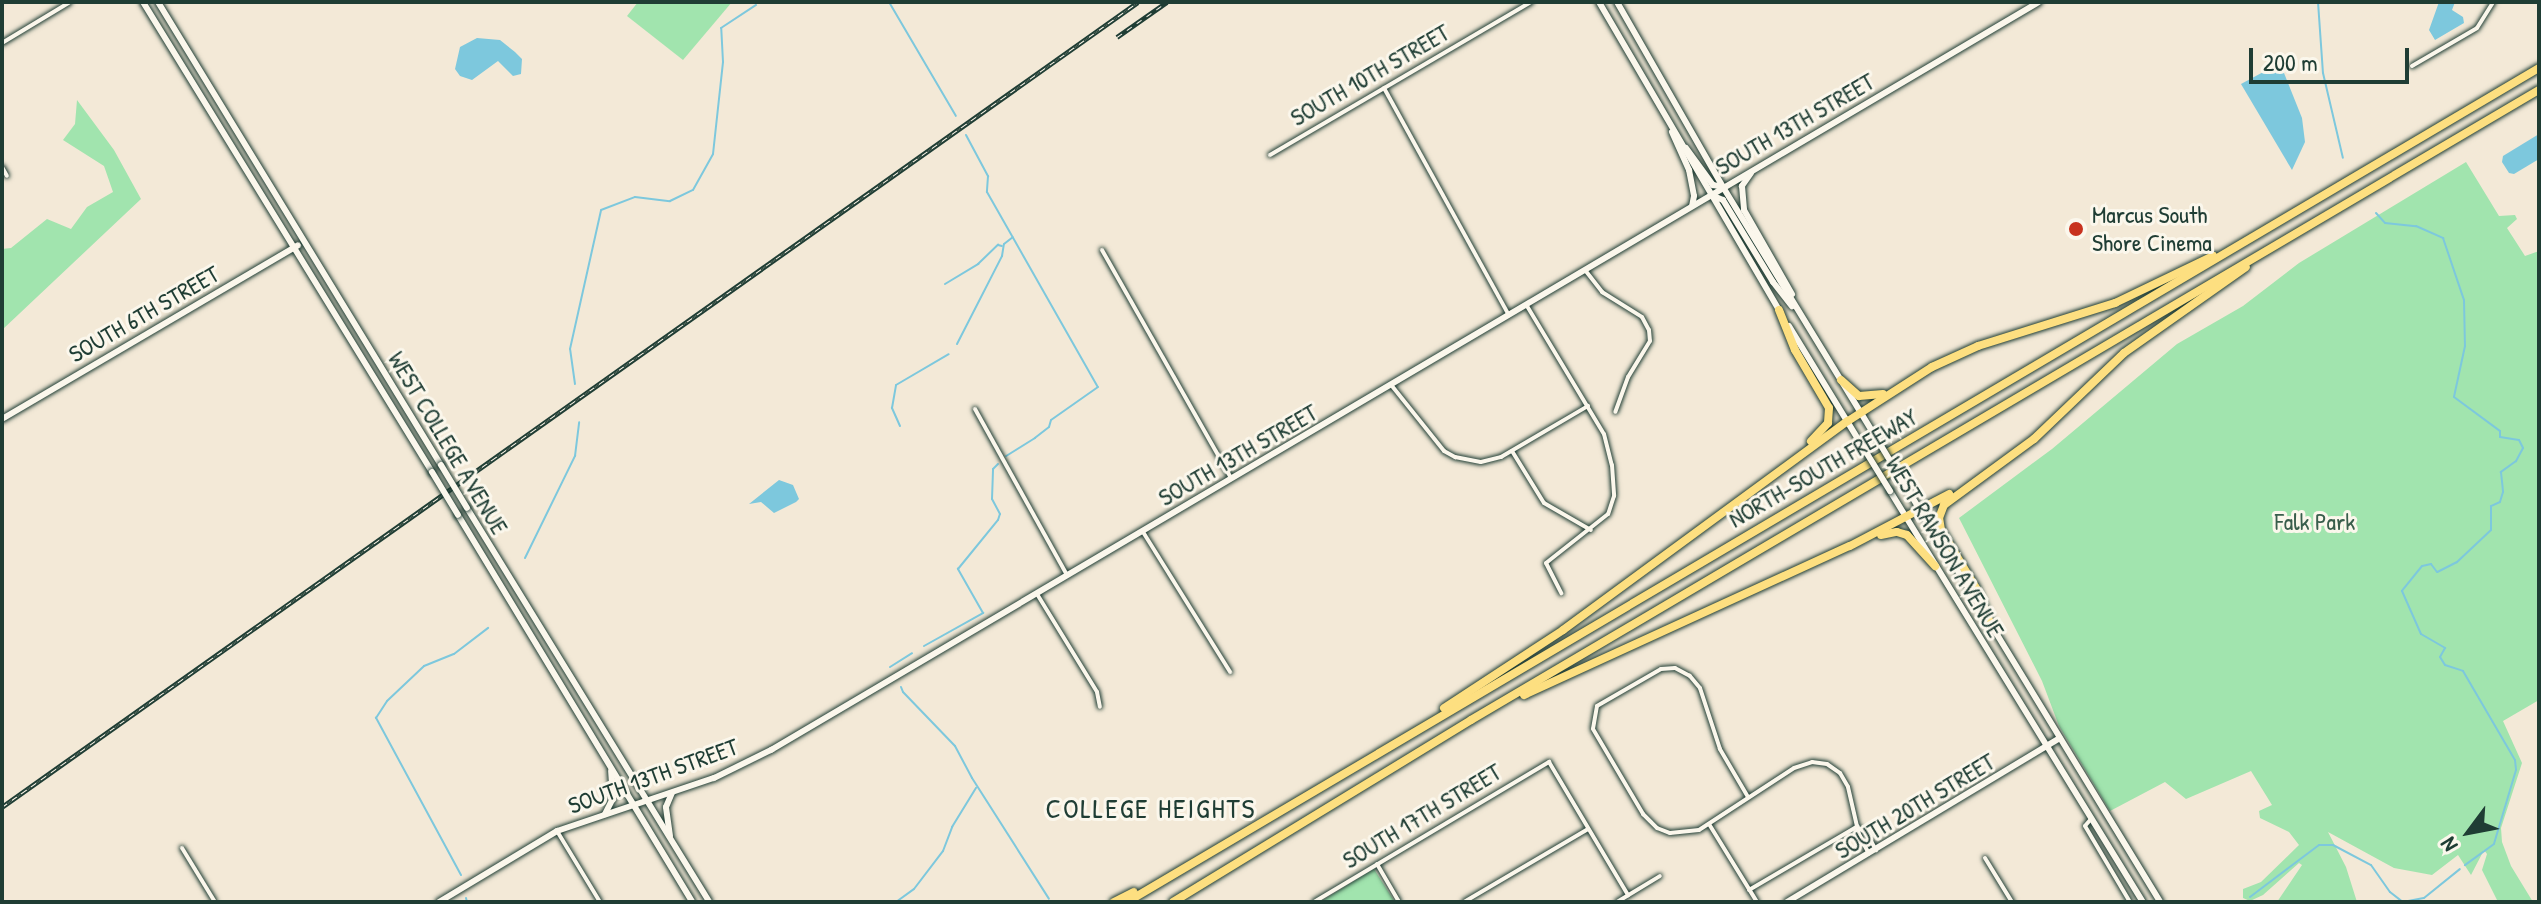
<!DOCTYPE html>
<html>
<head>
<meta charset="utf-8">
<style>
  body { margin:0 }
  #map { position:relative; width:2541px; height:904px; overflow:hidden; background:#f3e9d7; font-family:"Patrick Hand",sans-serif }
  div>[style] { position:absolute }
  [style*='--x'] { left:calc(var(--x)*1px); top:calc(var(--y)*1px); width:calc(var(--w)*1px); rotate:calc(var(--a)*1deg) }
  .green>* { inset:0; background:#a1e4ae }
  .water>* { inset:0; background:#7dc8dd }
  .stream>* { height:2px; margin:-1px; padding:0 1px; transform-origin:1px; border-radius:1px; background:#7dc8dd }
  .roads { filter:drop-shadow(0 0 2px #1f3d34) drop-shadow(0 0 2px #1f3d34) }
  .street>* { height:4px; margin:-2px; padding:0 2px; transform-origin:2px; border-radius:2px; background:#fbf7ec }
  .secondary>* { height:6px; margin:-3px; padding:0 3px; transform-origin:3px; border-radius:3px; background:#fbf7ec }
  .highway>* { height:8px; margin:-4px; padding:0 4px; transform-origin:4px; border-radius:4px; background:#fddf80 }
  .rail>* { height:5px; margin-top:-2.5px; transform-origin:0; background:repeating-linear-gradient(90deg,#fbf7ec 0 6px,#1f3d34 0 12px); box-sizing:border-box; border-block:2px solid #1f3d34 }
  .bridges { filter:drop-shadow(0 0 2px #1f3d34) drop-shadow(0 0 2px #1f3d34) }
  .secondary-bridge>* { height:6px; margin:-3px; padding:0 3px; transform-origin:3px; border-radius:3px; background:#fbf7ec }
  .dots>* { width:22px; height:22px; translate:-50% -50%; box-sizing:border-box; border:4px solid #fbf7ec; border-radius:50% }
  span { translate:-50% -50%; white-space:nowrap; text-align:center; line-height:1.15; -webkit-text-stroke:6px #fbf7ec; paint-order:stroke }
  .street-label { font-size:24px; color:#1f3d34 }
  .poi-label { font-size:24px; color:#1f3d34 }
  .left { translate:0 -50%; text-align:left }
  .park-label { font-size:24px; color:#395e4c }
  .quarter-label { font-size:28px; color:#1f3d34; letter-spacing:2px }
  .frame { position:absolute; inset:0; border:4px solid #1f3d34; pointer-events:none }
  .north { position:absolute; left:2429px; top:792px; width:80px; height:80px; -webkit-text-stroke:6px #fbf7ec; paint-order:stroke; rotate:238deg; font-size:22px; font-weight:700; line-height:32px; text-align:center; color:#1f3d34 }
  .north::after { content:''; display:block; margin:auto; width:28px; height:36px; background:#1f3d34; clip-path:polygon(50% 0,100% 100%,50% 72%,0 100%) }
  .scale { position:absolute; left:2249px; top:48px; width:160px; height:36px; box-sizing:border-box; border:4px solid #1f3d34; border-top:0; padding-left:10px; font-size:24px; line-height:28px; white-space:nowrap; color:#1f3d34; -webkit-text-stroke:6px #fbf7ec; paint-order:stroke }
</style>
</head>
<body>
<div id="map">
  <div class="green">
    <i style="clip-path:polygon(638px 2px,732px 2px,683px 60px,627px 16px)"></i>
    <i style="clip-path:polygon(77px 100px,114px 150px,141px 199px,2px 330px,2px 249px,11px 248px,47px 219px,71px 229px,87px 207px,113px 192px,104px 166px,63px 140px,75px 124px)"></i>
    <i style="clip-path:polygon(2466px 162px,2499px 216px,2515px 215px,2517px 219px,2507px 228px,2525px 256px,2539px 251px,2539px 700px,2503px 721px,2522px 763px,2501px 828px,2502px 842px,2511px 866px,2533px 902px,2498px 902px,2482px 870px,2487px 854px,2484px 850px,2471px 875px,2458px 855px,2432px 875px,2394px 868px,2328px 832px,2346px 867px,2357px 902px,2277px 902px,2302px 865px,2299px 863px,2263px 895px,2250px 901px,2243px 898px,2243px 889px,2261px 882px,2299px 845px,2289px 832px,2260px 818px,2259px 811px,2272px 805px,2251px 771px,2186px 799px,2165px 782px,2110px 811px,2059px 726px,2042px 681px,1959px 518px,2052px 449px,2177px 344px,2243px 306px,2299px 263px)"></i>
    <i style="clip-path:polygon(1374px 869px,1395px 902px,1320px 902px,1372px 870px)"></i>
  </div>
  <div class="water">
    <i style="clip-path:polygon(2439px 2px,2455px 2px,2452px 10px,2463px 17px,2464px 23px,2435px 40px,2429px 30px)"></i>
    <i style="clip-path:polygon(477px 38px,500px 40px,515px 52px,522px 59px,521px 74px,513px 76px,498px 61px,472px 80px,460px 76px,455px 69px,460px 47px)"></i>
    <i style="clip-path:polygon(2280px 63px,2302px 118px,2305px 142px,2292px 170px,2241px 84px)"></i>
    <i style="clip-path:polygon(2539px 134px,2539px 159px,2514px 174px,2509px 173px,2502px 162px,2503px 156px)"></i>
    <i style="clip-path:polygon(779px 480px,793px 485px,799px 499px,796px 502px,774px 513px,761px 502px,749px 504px)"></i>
  </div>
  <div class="stream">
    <i style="--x:889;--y:2;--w:132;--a:59.6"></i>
    <i style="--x:2318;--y:2;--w:71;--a:86"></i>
    <i style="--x:2323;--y:73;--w:87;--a:76.8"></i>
    <i style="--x:966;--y:135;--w:47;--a:61.8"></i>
    <i style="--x:988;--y:176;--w:16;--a:94"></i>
    <i style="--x:987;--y:192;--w:224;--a:60.4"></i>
    <i style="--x:1098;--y:387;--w:57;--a:144.9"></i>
    <i style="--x:1051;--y:420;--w:7;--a:106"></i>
    <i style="--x:1049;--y:427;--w:18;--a:142"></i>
    <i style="--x:1035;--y:438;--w:34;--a:148"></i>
    <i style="--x:2376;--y:213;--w:13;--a:48"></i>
    <i style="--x:2385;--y:223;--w:31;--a:6"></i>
    <i style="--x:2416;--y:226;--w:30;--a:24"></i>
    <i style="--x:2443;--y:238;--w:65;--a:71.3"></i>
    <i style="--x:2464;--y:300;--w:46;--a:88.8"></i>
    <i style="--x:2465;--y:346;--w:52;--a:102.2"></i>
    <i style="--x:2454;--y:397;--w:57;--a:36.5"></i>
    <i style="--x:2500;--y:431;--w:6;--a:90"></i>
    <i style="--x:2500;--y:437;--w:19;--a:9"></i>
    <i style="--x:2519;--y:440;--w:9;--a:63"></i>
    <i style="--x:2523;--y:448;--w:15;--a:118"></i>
    <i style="--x:2516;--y:461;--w:19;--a:144"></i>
    <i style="--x:2501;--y:472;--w:20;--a:84"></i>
    <i style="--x:2503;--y:492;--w:10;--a:107"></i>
    <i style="--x:2500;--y:502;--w:10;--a:156"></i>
    <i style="--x:2491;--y:506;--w:24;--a:90"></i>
    <i style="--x:2491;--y:530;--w:47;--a:136.7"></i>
    <i style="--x:2457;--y:562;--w:22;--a:153"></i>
    <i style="--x:2437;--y:572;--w:10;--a:-127"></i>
    <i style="--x:2431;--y:564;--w:9;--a:167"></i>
    <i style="--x:2422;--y:566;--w:32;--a:129"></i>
    <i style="--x:2402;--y:591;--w:47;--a:66.2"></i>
    <i style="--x:2421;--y:634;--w:28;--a:30"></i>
    <i style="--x:2445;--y:648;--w:10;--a:119"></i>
    <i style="--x:2440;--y:657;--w:9;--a:58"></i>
    <i style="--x:2445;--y:665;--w:19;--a:18"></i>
    <i style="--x:2463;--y:671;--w:103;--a:59.7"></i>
    <i style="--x:2515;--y:760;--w:10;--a:84"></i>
    <i style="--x:2516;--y:770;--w:77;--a:106.6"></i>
    <i style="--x:2494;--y:844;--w:36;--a:144"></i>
    <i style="--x:945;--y:284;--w:39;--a:-31"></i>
    <i style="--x:978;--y:264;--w:28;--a:-44"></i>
    <i style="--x:998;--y:245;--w:4;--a:14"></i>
    <i style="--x:957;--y:344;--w:99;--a:-62.9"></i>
    <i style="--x:1002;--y:256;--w:12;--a:-81"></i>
    <i style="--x:1004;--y:244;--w:11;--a:-38"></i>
    <i style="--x:575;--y:384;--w:35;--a:-98"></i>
    <i style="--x:570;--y:349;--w:142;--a:-77.4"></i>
    <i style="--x:601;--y:210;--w:36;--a:-21"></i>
    <i style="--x:635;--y:197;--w:35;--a:7"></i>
    <i style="--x:670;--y:201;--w:25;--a:-26"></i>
    <i style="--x:693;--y:190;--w:41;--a:-60.9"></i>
    <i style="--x:713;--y:154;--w:93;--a:-83.8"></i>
    <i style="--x:723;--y:62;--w:34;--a:-93"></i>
    <i style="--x:721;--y:28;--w:42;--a:-33.3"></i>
    <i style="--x:900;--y:426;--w:20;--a:-114"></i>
    <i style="--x:892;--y:408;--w:23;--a:-80"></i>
    <i style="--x:896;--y:385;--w:61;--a:-30.3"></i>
    <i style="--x:525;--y:558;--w:114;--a:-63.9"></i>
    <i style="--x:575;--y:456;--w:34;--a:-83"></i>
    <i style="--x:924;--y:646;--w:68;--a:-29.2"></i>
    <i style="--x:983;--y:613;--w:51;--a:-119.6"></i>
    <i style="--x:958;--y:569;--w:63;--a:-50.8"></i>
    <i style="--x:998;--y:520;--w:6;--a:-72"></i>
    <i style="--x:1000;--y:514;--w:17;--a:-118"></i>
    <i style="--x:992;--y:499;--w:30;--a:-88"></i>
    <i style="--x:993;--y:469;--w:7;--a:-45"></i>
    <i style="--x:890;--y:667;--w:26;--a:-32"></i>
    <i style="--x:901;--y:687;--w:5;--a:68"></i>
    <i style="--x:903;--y:692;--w:75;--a:46.1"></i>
    <i style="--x:955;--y:746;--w:36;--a:62"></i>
    <i style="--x:972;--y:778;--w:143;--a:57.5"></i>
    <i style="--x:461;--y:875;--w:179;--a:-118.4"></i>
    <i style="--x:376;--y:718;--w:20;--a:-57"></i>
    <i style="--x:387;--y:701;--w:51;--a:-43.4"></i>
    <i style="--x:424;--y:666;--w:32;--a:-22"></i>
    <i style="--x:454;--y:654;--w:43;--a:-37.4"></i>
    <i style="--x:2250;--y:897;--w:86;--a:-37"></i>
    <i style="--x:2319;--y:845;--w:14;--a:0"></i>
    <i style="--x:2333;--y:845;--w:43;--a:27.8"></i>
    <i style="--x:2371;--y:865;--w:33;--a:55"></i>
    <i style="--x:2390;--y:892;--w:16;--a:38"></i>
    <i style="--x:2403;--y:902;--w:21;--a:-11"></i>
    <i style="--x:2424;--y:898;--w:46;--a:-38.9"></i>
    <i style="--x:466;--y:898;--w:4;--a:76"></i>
    <i style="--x:896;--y:902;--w:22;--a:-36"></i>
    <i style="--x:914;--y:889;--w:48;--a:-52.7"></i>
    <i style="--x:943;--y:851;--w:26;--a:-69"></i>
    <i style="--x:952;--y:827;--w:46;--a:-58.4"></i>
  </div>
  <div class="roads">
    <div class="street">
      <i style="--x:2;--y:43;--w:79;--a:-31.1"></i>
      <i style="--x:2412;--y:66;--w:75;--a:-30.3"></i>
      <i style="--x:2477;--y:28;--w:31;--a:-58"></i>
      <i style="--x:1384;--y:88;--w:258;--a:61.2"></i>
      <i style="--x:1270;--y:155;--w:303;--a:-30.4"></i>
      <i style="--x:2;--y:167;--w:10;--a:61"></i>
      <i style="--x:1102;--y:250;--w:262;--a:60.5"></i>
      <i style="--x:1585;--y:270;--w:28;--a:52"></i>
      <i style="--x:1602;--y:292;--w:47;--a:32"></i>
      <i style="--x:1642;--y:317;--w:15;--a:62"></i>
      <i style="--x:1649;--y:330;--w:11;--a:85"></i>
      <i style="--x:1650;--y:341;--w:42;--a:121.4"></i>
      <i style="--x:1628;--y:377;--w:37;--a:110"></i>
      <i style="--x:1527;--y:306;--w:149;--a:59"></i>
      <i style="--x:1604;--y:434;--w:32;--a:76"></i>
      <i style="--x:1612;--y:465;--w:31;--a:86"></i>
      <i style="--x:1614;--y:496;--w:19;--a:108"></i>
      <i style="--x:1608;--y:514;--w:79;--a:141.7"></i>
      <i style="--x:1546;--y:563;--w:34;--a:63"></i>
      <i style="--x:1392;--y:386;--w:83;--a:51.3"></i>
      <i style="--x:1444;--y:451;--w:13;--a:29"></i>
      <i style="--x:1455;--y:457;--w:26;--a:11"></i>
      <i style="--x:1481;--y:462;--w:21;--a:-14"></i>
      <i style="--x:1501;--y:457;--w:101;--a:-30.4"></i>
      <i style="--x:975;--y:409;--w:190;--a:61"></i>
      <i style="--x:1512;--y:451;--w:61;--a:58.4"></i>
      <i style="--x:1544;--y:503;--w:54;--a:29.9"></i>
      <i style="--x:1143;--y:532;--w:165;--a:58.1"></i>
      <i style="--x:1037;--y:594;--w:115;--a:58.5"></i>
      <i style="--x:1097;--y:692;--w:15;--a:79"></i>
      <i style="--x:1748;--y:797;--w:56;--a:-120.3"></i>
      <i style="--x:1720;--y:749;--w:64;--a:-108.2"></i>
      <i style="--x:1700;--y:688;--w:16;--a:-130"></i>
      <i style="--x:1690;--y:676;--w:17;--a:-152"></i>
      <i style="--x:1675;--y:668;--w:14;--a:176"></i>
      <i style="--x:1661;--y:669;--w:74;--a:150"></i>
      <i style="--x:1597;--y:706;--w:23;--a:100"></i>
      <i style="--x:1593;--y:729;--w:99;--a:59.5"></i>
      <i style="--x:1643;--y:814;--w:20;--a:45"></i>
      <i style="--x:1657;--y:828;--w:14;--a:21"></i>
      <i style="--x:1670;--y:833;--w:29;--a:-6"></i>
      <i style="--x:1699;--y:830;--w:113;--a:-33.1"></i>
      <i style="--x:1794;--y:768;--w:19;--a:-18"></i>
      <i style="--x:1812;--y:762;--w:15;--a:8"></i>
      <i style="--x:1827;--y:764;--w:16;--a:35"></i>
      <i style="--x:1840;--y:773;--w:16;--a:60"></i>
      <i style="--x:1848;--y:787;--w:49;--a:77.1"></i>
      <i style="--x:1859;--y:835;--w:21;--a:62"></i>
      <i style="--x:2091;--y:819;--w:9;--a:131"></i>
      <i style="--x:2085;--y:826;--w:88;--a:59.4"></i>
      <i style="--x:1709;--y:824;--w:92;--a:58.4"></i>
      <i style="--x:1858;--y:828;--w:9;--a:27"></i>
      <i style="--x:1866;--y:832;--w:21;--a:61"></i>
      <i style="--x:557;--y:831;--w:83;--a:58.8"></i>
      <i style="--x:182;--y:848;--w:63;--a:58.6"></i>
      <i style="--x:1985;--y:858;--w:52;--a:58.5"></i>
      <i style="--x:1377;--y:864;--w:44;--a:59.9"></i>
      <i style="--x:1749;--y:890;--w:126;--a:-30.4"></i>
      <i style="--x:1314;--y:902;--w:274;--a:-30.8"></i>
      <i style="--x:1549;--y:762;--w:155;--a:59.3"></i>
      <i style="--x:1464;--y:902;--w:144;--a:-30.5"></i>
      <i style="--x:1617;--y:902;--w:50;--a:-31.2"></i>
    </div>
    <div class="secondary">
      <i style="--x:143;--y:2;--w:552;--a:58.41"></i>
      <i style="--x:158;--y:2;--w:543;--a:58.57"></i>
      <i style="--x:1599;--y:2;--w:360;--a:59.7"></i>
      <i style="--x:1617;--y:2;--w:213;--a:60.2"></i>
      <i style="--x:1723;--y:187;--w:301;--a:58.6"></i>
      <i style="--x:1672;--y:132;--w:42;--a:65.9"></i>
      <i style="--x:1689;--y:170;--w:26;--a:79"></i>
      <i style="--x:1694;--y:196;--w:10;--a:101"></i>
      <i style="--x:1686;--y:148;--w:46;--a:53.9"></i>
      <i style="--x:1713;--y:185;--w:10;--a:11"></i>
      <i style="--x:1751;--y:173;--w:16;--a:125"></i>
      <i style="--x:1742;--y:186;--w:24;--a:85"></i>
      <i style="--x:1744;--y:210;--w:97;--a:60.3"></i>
      <i style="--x:1711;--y:195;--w:13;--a:23"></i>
      <i style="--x:1723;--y:200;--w:96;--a:58.6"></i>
      <i style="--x:1773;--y:282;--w:31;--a:52"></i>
      <i style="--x:1789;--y:326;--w:148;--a:58.6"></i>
      <i style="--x:2;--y:419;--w:343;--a:-30.4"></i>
      <i style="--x:1904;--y:484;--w:148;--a:58.2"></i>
      <i style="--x:1890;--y:491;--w:483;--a:58.4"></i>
      <i style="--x:467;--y:508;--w:462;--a:58.4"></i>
      <i style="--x:458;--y:515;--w:452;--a:58.8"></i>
      <i style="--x:1990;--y:623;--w:327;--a:58.6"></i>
      <i style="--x:605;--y:814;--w:18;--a:-63"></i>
      <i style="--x:613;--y:798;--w:27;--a:-94"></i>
      <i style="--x:670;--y:836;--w:29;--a:-98"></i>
      <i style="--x:666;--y:807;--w:15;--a:-67"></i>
      <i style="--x:439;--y:902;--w:138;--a:-31"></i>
      <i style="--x:557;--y:831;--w:166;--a:-18.7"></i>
      <i style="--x:714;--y:778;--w:64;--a:-26.2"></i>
      <i style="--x:771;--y:750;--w:1472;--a:-30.54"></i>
      <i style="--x:1787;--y:902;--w:318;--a:-31"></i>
    </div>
    <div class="highway">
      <i style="--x:1779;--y:310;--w:43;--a:68.2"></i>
      <i style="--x:1795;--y:350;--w:67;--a:59.6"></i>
      <i style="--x:1829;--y:408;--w:15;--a:94"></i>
      <i style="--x:1828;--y:423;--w:25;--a:133"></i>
      <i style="--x:1841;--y:380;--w:24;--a:42"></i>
      <i style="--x:1859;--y:396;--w:24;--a:-5"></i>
      <i style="--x:1881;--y:535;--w:16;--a:-11"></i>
      <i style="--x:1897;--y:532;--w:10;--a:17"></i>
      <i style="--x:1907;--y:535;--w:42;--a:47.9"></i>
      <i style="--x:1991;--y:625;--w:40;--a:-112"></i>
      <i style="--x:1976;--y:588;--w:68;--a:-121.1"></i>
      <i style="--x:1941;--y:530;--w:12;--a:-99"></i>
      <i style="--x:1939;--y:518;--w:14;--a:-69"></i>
      <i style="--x:1944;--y:505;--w:112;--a:-36.3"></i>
      <i style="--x:2034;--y:439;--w:124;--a:-43.7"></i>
      <i style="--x:2124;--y:353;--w:149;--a:-35.2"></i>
      <i style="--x:1524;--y:695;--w:358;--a:-24.6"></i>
      <i style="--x:1850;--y:546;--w:112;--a:-27.7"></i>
      <i style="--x:1444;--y:708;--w:142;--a:-33.2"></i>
      <i style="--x:1563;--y:630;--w:353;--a:-36.3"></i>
      <i style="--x:1848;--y:421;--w:100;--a:-32.7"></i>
      <i style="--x:1932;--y:367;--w:51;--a:-24.5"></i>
      <i style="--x:1978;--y:346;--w:144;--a:-17.4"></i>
      <i style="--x:2115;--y:303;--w:109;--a:-25.6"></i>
      <i style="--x:1114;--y:902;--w:22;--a:-27"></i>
      <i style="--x:1127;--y:902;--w:1640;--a:-30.57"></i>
      <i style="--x:1173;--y:902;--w:349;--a:-31.4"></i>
      <i style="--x:1471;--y:720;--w:1240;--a:-30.54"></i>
    </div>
  </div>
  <div class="rail">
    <i style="--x:1117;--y:37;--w:61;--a:-35"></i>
    <i style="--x:2;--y:807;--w:1392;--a:-35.32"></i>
  </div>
  <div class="bridges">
    <div class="secondary-bridge">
      <i style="--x:1880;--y:444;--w:47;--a:59"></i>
      <i style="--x:1866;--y:452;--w:46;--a:58.4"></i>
      <i style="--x:441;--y:465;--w:50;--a:58.8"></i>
      <i style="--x:432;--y:472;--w:50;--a:58.8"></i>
    </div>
  </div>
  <div class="dots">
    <i style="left:2076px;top:229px;background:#c8321e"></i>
  </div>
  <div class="street-label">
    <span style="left:1370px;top:75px;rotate:-30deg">SOUTH 10TH STREET</span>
    <span style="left:1795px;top:124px;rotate:-30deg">SOUTH 13TH STREET</span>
    <span style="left:144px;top:314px;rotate:-30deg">SOUTH 6TH STREET</span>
    <span style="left:448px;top:443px;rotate:59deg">WEST COLLEGE AVENUE</span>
    <span style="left:1238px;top:455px;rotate:-30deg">SOUTH 13TH STREET</span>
    <span style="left:1823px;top:468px;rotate:-30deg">NORTH-SOUTH FREEWAY</span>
    <span style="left:1945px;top:547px;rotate:59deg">WEST RAWSON AVENUE</span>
    <span style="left:653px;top:776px;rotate:-20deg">SOUTH 13TH STREET</span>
    <span style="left:1915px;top:806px;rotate:-31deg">SOUTH 20TH STREET</span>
    <span style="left:1422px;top:816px;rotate:-31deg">SOUTH 17TH STREET</span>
  </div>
  <div class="poi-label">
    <span class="left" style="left:2092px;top:229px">Marcus South<br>Shore Cinema</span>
  </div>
  <div class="park-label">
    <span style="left:2315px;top:522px">Falk Park</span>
  </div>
  <div class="quarter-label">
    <span style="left:1151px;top:808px">COLLEGE HEIGHTS</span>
  </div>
  <div class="frame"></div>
  <div class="north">N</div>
  <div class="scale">200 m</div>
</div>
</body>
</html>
